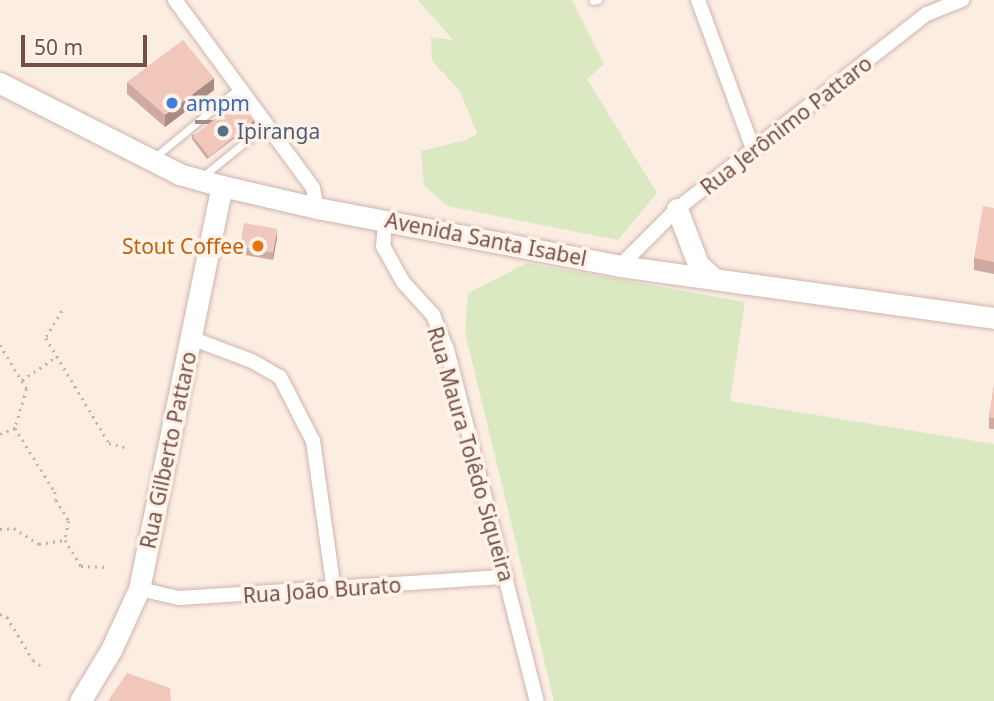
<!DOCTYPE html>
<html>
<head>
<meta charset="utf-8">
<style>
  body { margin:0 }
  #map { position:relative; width:994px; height:701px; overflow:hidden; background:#fcede3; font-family:"Noto Sans",sans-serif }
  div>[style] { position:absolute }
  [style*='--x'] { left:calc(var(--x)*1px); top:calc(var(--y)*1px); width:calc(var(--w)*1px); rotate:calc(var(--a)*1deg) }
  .green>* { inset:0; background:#dae9c2 }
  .path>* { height:2.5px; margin-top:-1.25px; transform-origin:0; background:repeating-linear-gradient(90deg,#d6a99e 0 2px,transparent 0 7px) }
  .roads { filter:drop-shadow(0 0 2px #cfb5ad) drop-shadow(0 0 2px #cfb5ad) }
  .service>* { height:7px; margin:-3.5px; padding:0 3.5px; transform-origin:3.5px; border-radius:3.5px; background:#fff }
  .minor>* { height:14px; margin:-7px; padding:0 7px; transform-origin:7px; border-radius:7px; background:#fff }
  .secondary>* { height:21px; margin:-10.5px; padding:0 10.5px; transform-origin:10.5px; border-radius:10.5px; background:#fff }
  .wall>* { inset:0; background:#cfaaa1 }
  .shaded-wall>* { inset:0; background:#a98b83; transform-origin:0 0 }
  .building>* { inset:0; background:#f1c6bb; transform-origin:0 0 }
  .dots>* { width:19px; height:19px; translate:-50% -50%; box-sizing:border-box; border:4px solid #fff2e9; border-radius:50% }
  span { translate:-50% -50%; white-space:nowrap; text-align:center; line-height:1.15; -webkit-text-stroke:7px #fff2e9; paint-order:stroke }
  .shop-label { font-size:21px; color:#366cbe }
  .left { translate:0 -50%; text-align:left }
  .street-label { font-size:21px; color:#745049 }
  .service-label { font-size:21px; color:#4e5e75 }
  .food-label { font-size:21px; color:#c56008 }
  .right { translate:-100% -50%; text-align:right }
  .scale { position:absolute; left:21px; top:35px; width:126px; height:32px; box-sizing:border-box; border:4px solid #745049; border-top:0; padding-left:9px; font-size:21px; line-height:24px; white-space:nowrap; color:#745049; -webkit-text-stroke:5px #fff2e9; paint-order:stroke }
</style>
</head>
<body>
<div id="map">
  <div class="green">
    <i style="clip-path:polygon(418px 0,572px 0,604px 64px,587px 79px,657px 193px,618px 240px,447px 206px,424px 185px,421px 151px,466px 140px,477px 134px,460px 91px,432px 61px,431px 37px,453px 40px)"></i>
    <i style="clip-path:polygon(527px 263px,745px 302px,730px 401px,994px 444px,994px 701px,554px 701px,465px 332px,468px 293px)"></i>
  </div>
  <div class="path">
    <i style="--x:62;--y:311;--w:31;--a:121"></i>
    <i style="--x:46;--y:338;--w:122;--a:59"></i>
    <i style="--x:109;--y:443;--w:20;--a:15"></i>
    <i style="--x:0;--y:345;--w:52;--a:58.5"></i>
    <i style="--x:27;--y:389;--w:41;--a:107.1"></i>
    <i style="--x:22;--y:380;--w:41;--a:-34.1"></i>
    <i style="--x:0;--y:434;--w:16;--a:-22"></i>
    <i style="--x:15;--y:428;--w:75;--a:58"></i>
    <i style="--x:55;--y:492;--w:8;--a:83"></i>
    <i style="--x:56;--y:500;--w:25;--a:58"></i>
    <i style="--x:69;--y:521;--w:19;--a:102"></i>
    <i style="--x:65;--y:540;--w:31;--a:58"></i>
    <i style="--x:81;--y:566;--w:27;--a:2"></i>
    <i style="--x:0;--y:529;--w:14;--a:-4"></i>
    <i style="--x:14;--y:528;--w:30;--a:33"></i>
    <i style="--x:39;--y:544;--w:26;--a:-9"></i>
    <i style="--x:0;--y:614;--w:8;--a:23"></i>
    <i style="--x:7;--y:617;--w:50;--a:58.8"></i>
    <i style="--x:33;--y:660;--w:9;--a:36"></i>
  </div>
  <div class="roads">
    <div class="service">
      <i style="--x:593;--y:1;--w:5;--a:-11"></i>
      <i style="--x:155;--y:157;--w:110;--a:-39.5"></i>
      <i style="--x:202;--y:177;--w:82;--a:-39.1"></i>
    </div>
    <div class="minor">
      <i style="--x:175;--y:0;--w:233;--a:53.7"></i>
      <i style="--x:313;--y:188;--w:20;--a:79"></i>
      <i style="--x:698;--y:0;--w:161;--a:69.7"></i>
      <i style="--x:385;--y:220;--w:26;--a:94"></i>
      <i style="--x:383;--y:246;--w:41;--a:60.9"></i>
      <i style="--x:403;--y:282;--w:45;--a:47.7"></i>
      <i style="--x:433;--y:315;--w:37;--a:68"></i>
      <i style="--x:447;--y:349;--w:363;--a:75.7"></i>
      <i style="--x:620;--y:266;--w:81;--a:-45"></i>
      <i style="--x:677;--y:209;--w:317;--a:-38"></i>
      <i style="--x:927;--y:14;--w:38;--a:-22"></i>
      <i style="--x:191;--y:338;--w:65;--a:20.7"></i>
      <i style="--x:252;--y:361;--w:32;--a:30"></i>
      <i style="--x:280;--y:377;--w:72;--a:62.7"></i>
      <i style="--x:313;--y:441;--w:150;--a:82"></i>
      <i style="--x:139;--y:589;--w:41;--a:12.7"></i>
      <i style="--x:179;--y:598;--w:328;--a:-3.7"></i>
    </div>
    <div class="secondary">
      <i style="--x:0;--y:83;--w:201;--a:26.9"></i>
      <i style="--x:179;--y:174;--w:45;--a:15.6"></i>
      <i style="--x:222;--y:186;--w:98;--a:13"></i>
      <i style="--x:317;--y:208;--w:309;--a:10.8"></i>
      <i style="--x:620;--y:266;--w:378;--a:7.9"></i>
      <i style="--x:677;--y:209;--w:59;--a:69.1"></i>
      <i style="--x:698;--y:264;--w:22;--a:43"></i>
      <i style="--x:80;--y:701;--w:60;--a:-58.7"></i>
      <i style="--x:111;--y:650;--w:67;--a:-65.3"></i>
      <i style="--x:139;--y:589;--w:411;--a:-78.4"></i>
    </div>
  </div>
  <div class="wall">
    <i style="clip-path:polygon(127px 82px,214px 90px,165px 127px,127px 94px)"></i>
    <i style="clip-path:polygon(254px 124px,207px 159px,192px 139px,192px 135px)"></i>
    <i style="clip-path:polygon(994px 208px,994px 274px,974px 270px,974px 258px)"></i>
    <i style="clip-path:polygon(277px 237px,273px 260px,239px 254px,239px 246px)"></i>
    <i style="clip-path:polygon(994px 386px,994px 429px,989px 429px,989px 417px)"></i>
  </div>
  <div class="shaded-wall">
    <i style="clip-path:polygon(214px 78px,214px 90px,165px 127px,165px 115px)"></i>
    <i style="left:254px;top:120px;width:4px;height:59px;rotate:90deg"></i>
    <i style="clip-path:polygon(277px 229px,277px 237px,273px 260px,273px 252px)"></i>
  </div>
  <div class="building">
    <i style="clip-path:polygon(183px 40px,214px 78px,165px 115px,127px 82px)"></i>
    <i style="left:238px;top:100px;width:26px;height:58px;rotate:51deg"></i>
    <i style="clip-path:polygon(983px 206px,994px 208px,994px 262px,974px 258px)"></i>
    <i style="left:244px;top:223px;width:34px;height:24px;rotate:10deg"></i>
    <i style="clip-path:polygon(994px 386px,994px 418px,989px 417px)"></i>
    <i style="clip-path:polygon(127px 673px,170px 688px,171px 701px,108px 701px)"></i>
  </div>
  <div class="dots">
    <i style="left:172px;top:103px;background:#3f7fe0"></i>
    <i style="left:223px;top:131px;background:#5c6f8a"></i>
    <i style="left:258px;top:246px;background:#e8710a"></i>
  </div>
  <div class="shop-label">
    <span class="left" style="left:186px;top:103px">ampm</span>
  </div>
  <div class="street-label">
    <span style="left:786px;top:125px;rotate:-38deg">Rua Jerônimo Pattaro</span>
    <span style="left:486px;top:239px;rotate:11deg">Avenida Santa Isabel</span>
    <span style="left:168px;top:450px;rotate:-78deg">Rua Gilberto Pattaro</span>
    <span style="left:471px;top:454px;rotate:74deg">Rua Maura Tolêdo Siqueira</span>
    <span style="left:322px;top:590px;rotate:-4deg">Rua João Burato</span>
  </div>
  <div class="service-label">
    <span class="left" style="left:237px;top:131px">Ipiranga</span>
  </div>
  <div class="food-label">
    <span class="right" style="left:244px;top:246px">Stout Coffee</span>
  </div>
  <div class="scale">50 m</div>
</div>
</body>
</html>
